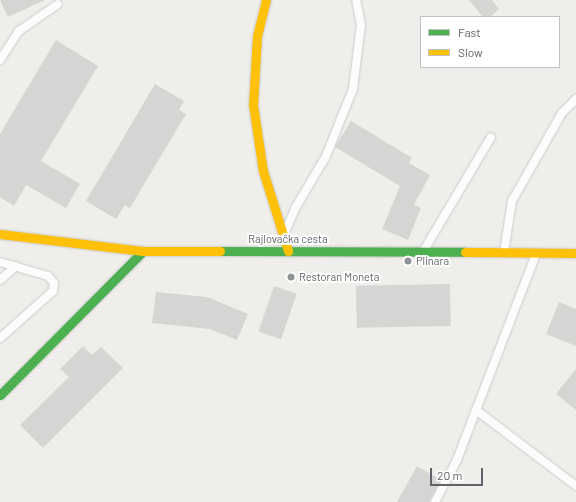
<!DOCTYPE html>
<html>
<head>
<meta charset="utf-8">
<style>
  body { margin:0 }
  #map { position:relative; width:576px; height:502px; overflow:hidden; background:#efeeea; font-family:Barlow,sans-serif }
  div>[style] { position:absolute }
  [style*='--x'] { left:calc(var(--x)*1px); top:calc(var(--y)*1px); width:calc(var(--w)*1px); rotate:calc(var(--a)*1deg) }
  .building>* { inset:0; background:#d6d5d3; transform-origin:0 0 }
  .roads { filter:drop-shadow(0 0 1px #cbcccc) drop-shadow(0 0 1px #cbcccc) }
  .lane>* { height:8px; margin:-4px; padding:0 4px; transform-origin:4px; border-radius:4px; background:#fdfcfc }
  .fast>* { height:9px; margin:-4.5px; padding:0 4.5px; transform-origin:4.5px; border-radius:4.5px; background:#4caf50 }
  .slow>* { height:9px; margin:-4.5px; padding:0 4.5px; transform-origin:4.5px; border-radius:4.5px; background:#ffc107 }
  .dots>* { width:11px; height:11px; translate:-50% -50%; box-sizing:border-box; border:2px solid #fff; border-radius:50% }
  span { translate:-50% -50%; white-space:nowrap; text-align:center; line-height:1.15; -webkit-text-stroke:4px #fff; paint-order:stroke }
  .street-label { font-size:11px; color:#5f6368 }
  .poi-label { font-size:11px; color:#5f6368 }
  .left { translate:0 -50%; text-align:left }
  .legend { position:absolute; left:420px; top:16px; width:140px; height:52px; box-sizing:border-box; background:#fff; border:1px solid #bfc1c3; margin:0; padding:5px 7px; list-style:none; font-size:12px; color:#5f6368 }
  .legend li { display:flex; align-items:center; gap:8px; height:20px }
  .legend b { width:20px; border:1px solid #bfc1c3 }
  .scale { position:absolute; left:430px; top:468px; width:53px; height:18px; box-sizing:border-box; border:2px solid #5f6368; border-top:0; padding-left:5px; font-size:12px; line-height:14px; white-space:nowrap; color:#5f6368; -webkit-text-stroke:3px #fff; paint-order:stroke }
</style>
</head>
<body>
<div id="map">
  <div class="building">
    <i style="clip-path:polygon(0 0,45px 0,8px 17px)"></i>
    <i style="clip-path:polygon(469px 0,492px 0,499px 9px,490px 17px,483px 17px)"></i>
    <i style="clip-path:polygon(56px 40px,98px 66px,41px 161px,80px 184px,66px 208px,26px 185px,14px 206px,0 197px,0 134px)"></i>
    <i style="clip-path:polygon(155px 84px,184px 101px,179px 110px,186px 114px,130px 208px,125px 205px,116px 219px,86px 201px)"></i>
    <i style="clip-path:polygon(351px 121px,412px 158px,409px 163px,430px 175px,414px 205px,421px 208px,408px 240px,382px 229px,400px 186px,335px 147px)"></i>
    <i style="left:450px;top:284px;width:42px;height:94px;rotate:89deg"></i>
    <i style="left:274px;top:286px;width:24px;height:48px;rotate:19deg"></i>
    <i style="clip-path:polygon(156px 292px,207px 297px,248px 314px,237px 340px,210px 329px,152px 323px)"></i>
    <i style="clip-path:polygon(559px 302px,576px 309px,576px 346px,546px 334px)"></i>
    <i style="clip-path:polygon(83px 346px,92px 355px,101px 347px,123px 368px,43px 448px,20px 425px,69px 377px,60px 369px)"></i>
    <i style="clip-path:polygon(576px 369px,576px 410px,556px 394px)"></i>
    <i style="clip-path:polygon(417px 466px,441px 480px,429px 502px,397px 502px)"></i>
  </div>
  <div class="roads">
    <div class="lane">
      <i style="--x:0;--y:60;--w:35;--a:-57"></i>
      <i style="--x:19;--y:31;--w:47;--a:-34.7"></i>
      <i style="--x:286;--y:230;--w:25;--a:-67"></i>
      <i style="--x:296;--y:207;--w:59;--a:-59.5"></i>
      <i style="--x:326;--y:156;--w:72;--a:-68.1"></i>
      <i style="--x:353;--y:89;--w:64;--a:-82.9"></i>
      <i style="--x:361;--y:25;--w:25;--a:-101"></i>
      <i style="--x:424;--y:250;--w:131;--a:-59.3"></i>
      <i style="--x:504;--y:252;--w:52;--a:-81.1"></i>
      <i style="--x:512;--y:201;--w:101;--a:-60.4"></i>
      <i style="--x:562;--y:113;--w:20;--a:-45"></i>
      <i style="--x:536;--y:254;--w:167;--a:111"></i>
      <i style="--x:476;--y:410;--w:126;--a:37.2"></i>
      <i style="--x:0;--y:262;--w:50;--a:16.3"></i>
      <i style="--x:48;--y:276;--w:9;--a:49"></i>
      <i style="--x:54;--y:283;--w:8;--a:97"></i>
      <i style="--x:53;--y:291;--w:71;--a:138.4"></i>
      <i style="--x:0;--y:280;--w:21;--a:-41"></i>
      <i style="--x:435;--y:502;--w:47;--a:-62.4"></i>
      <i style="--x:457;--y:460;--w:53;--a:-69.2"></i>
    </div>
    <div class="fast">
      <i style="--x:220;--y:251;--w:245;--a:0.2"></i>
      <i style="--x:0;--y:395;--w:203;--a:-45.2"></i>
    </div>
    <div class="slow">
      <i style="--x:266;--y:0;--w:37;--a:104"></i>
      <i style="--x:257;--y:36;--w:69;--a:93.3"></i>
      <i style="--x:253;--y:105;--w:67;--a:81.4"></i>
      <i style="--x:263;--y:171;--w:84;--a:72.6"></i>
      <i style="--x:0;--y:234;--w:144;--a:6.8"></i>
      <i style="--x:143;--y:251;--w:77;--a:0"></i>
      <i style="--x:465;--y:252;--w:111;--a:0.5"></i>
    </div>
  </div>
  <div class="dots">
    <i style="left:408px;top:261px;background:#919496"></i>
    <i style="left:291px;top:277px;background:#919496"></i>
  </div>
  <div class="street-label">
    <span style="left:288px;top:239px">Rajlovačka cesta</span>
  </div>
  <div class="poi-label">
    <span class="left" style="left:416px;top:261px">Plinara</span>
    <span class="left" style="left:299px;top:277px">Restoran Moneta</span>
  </div>
  <ul class="legend">
  <li><b style="height:5px;background:#4caf50"></b>Fast</li>
  <li><b style="height:5px;background:#ffc107"></b>Slow</li>
  </ul>
  <div class="scale">20 m</div>
</div>
</body>
</html>
